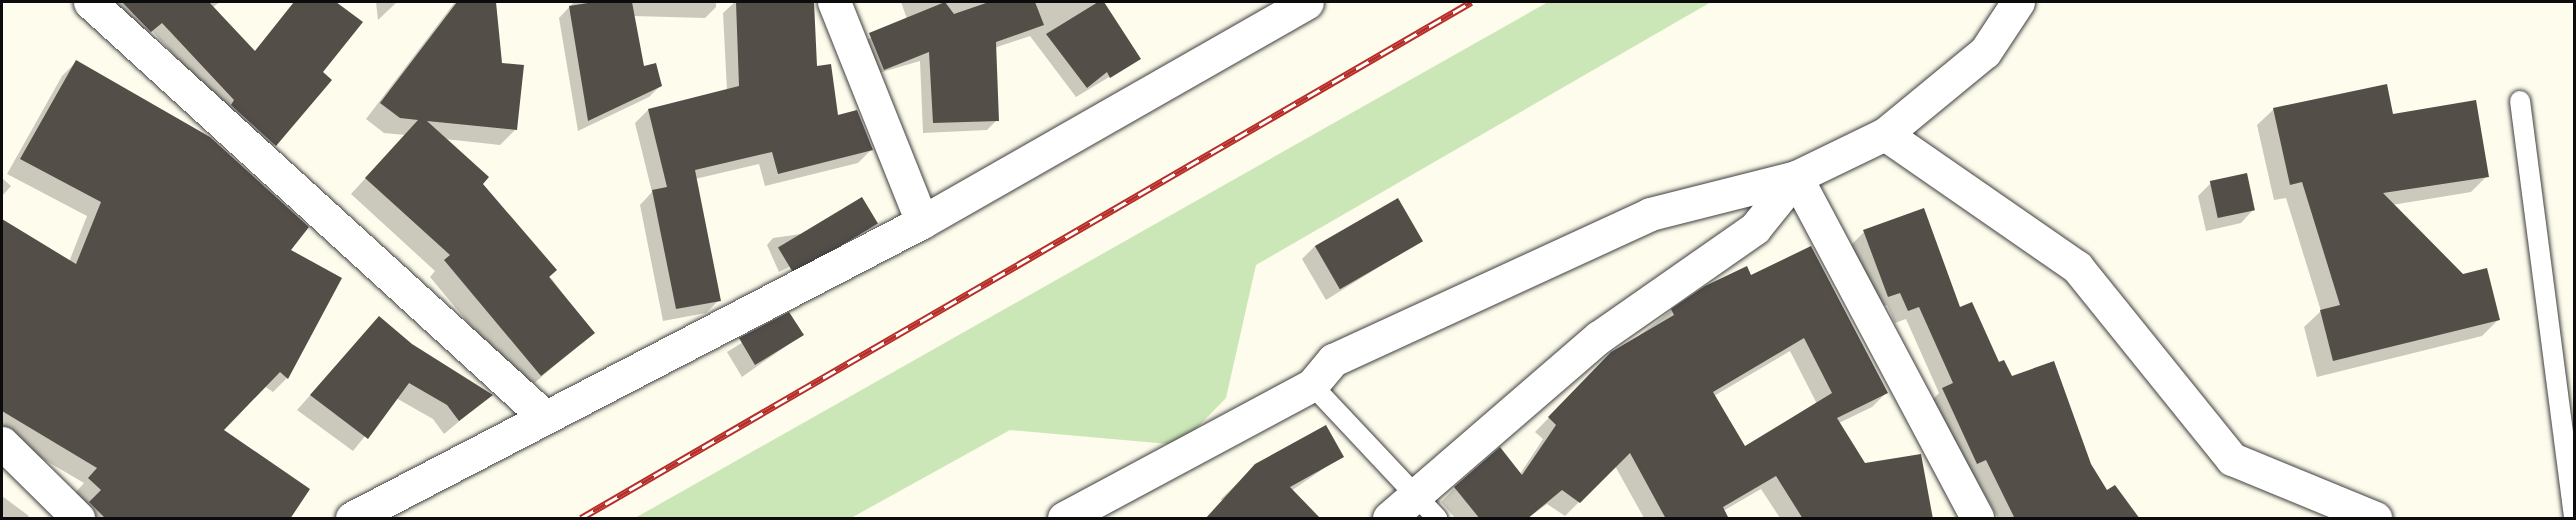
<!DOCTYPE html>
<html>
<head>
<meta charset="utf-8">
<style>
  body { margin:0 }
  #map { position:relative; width:2576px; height:520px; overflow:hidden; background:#fefcec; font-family:"Zilla Slab",serif }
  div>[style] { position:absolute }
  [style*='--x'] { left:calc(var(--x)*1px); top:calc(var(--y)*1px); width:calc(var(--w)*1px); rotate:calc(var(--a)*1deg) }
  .green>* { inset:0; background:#cce7b7 }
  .shadow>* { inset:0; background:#0003 }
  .building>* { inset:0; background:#544e49; transform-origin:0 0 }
  .roads { filter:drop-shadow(0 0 2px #3f3f3f) drop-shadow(0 0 2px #3f3f3f) }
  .service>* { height:20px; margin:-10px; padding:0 10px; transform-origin:10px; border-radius:10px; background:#fff }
  .minor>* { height:33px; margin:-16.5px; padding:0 16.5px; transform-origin:16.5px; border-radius:16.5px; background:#fff }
  .rail>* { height:7px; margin-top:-3.5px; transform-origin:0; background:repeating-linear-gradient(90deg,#fff 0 14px,#b72e29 0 28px); box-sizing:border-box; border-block:2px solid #b72e29 }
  span { translate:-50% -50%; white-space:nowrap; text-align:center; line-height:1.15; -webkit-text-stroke:6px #fff; paint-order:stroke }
  .frame { position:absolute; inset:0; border:3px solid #0c0c0c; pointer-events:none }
</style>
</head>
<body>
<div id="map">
  <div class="green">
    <i style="clip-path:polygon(1548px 2px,1711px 2px,1256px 265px,1226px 398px,1180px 445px,1010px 430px,851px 518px,635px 518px)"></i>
  </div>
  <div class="shadow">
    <i style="clip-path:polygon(118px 2px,220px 2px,213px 7px,254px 52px,294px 2px,334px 2px,361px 22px,321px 72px,330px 80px,265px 155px,152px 31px,140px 41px,111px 9px)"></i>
    <i style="clip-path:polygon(376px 2px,397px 2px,378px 20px)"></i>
    <i style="clip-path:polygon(455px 2px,495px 2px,501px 64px,516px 129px,500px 145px,445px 139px,593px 333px,525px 391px,430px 277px,435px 271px,351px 194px,405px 135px,384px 133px,366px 119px)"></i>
    <i style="clip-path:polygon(574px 2px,716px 2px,716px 7px,705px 18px,633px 16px,643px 68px,660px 86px,649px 97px,578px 131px,559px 18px)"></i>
    <i style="clip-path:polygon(735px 2px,813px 2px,815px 68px,837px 117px,871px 150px,858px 163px,765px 186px,759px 164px,695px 179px,719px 300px,706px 313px,663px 321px,640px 205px,652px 192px,635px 123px,648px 110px,727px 91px,723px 13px)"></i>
    <i style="clip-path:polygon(901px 2px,1102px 2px,1139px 59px,1076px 97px,1030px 36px,994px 48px,997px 120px,987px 130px,923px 133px,920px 61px,872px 75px,859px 44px,907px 19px)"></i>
    <i style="clip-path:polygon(76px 62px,289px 251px,287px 378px,273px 392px,264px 386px,222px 430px,288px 518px,77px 518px,75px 493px,84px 483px,2px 435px,2px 221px,69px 262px,87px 216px,7px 174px,62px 76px)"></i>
    <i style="clip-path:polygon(2274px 109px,2392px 115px,2487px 176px,2471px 192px,2392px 205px,2498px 320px,2482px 336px,2317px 377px,2304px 327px,2321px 311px,2286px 198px,2274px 200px,2257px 125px)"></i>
    <i style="clip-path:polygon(2px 178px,11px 186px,2px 196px)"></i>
    <i style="clip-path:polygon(2211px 183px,2253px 210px,2241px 223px,2206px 231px,2198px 196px)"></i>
    <i style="clip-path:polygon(876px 223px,779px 272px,767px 245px,773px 238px)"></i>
    <i style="clip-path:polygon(1864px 232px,1959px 309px,1998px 364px,2089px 464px,2106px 493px,2139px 518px,1998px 518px,1972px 472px,1964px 476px,1930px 402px,1939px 393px,1906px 319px,1895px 323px,1887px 305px,1875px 309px,1851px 245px)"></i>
    <i style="clip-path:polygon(1421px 241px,1326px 300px,1302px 259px,1315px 246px)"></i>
    <i style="clip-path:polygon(evenodd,1751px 277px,1886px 393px,1872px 407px,1839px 423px,1864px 465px,1931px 518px,1780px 518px,1761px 489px,1723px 511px,1727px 518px,1644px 518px,1615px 466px,1565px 516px,1547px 504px,1528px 518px,1455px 518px,1441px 502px,1455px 488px,1520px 474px,1543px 439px,1535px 432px,1597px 368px,1672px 310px,1751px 277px,1790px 351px,1817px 404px,1745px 448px,1714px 396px,1790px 351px)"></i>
    <i style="clip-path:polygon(788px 314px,802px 335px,742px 377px,727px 352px)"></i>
    <i style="clip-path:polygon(379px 318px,411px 345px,491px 395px,444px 434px,433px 419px,396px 398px,353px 451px,297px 410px)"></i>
    <i style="clip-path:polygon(1342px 456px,1291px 491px,1220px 500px,1256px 465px)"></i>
    <i style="clip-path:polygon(2px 496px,29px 516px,27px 518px,2px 518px)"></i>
  </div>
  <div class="building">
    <i style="clip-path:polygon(122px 2px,209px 2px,255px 51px,294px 2px,336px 2px,363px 22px,323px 72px,332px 80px,276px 146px,231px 105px,234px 100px,162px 23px,151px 32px)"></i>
    <i style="clip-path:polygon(457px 2px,496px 2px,502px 63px,524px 65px,517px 130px,427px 121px,489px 177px,483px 184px,557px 270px,549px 277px,595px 333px,541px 376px,444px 260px,450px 255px,365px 178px,418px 120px,400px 118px,380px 103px)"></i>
    <i style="clip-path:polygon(594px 2px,632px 2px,644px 66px,656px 63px,662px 86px,588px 121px,569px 6px)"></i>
    <i style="clip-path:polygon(736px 2px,814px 2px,817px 66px,831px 64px,838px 115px,857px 110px,873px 150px,778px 174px,772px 152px,695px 170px,721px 301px,676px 309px,652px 190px,667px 187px,648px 109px,739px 86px)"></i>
    <i style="clip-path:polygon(945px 2px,954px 14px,989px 2px,1035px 2px,1044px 25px,996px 42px,999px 121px,933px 123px,929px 52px,884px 70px,869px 33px)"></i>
    <i style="clip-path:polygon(1098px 2px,1104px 2px,1141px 59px,1110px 78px,1107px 72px,1087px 88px,1046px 34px)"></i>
    <i style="clip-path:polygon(76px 60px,210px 137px,309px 227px,291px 250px,342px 278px,288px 379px,280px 372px,224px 430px,310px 489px,290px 519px,106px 519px,89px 502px,101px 490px,88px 478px,97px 468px,2px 411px,2px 219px,76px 264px,101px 202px,20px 159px)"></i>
    <i style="clip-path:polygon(2387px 84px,2393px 114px,2476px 100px,2489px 177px,2383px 193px,2463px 274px,2487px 268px,2500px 320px,2333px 361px,2320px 310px,2340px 305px,2302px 182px,2290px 185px,2273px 108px)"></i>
    <i style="left:2247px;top:173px;width:38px;height:38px;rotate:78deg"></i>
    <i style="left:862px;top:197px;width:31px;height:98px;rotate:59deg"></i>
    <i style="left:1398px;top:198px;width:50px;height:96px;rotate:60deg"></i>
    <i style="clip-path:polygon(1924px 208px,1960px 307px,1972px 302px,1999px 362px,2004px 360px,2012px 376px,2054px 361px,2091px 464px,2107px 490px,2115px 485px,2140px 519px,2015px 519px,1986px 460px,1977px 464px,1942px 388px,1953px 383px,1919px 307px,1908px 311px,1900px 293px,1888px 297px,1863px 230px)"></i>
    <i style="clip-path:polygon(evenodd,1811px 246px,1888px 393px,1837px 418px,1865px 463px,1921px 454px,1933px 519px,1803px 519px,1776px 476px,1723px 507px,1729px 519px,1666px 519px,1630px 453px,1580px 503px,1562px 490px,1527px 519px,1480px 519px,1454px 487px,1500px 447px,1522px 475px,1556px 425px,1548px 417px,1611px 352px,1674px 315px,1671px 309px,1705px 286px,1747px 266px,1751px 275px,1811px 246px,1804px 338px,1832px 393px,1745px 446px,1713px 392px,1804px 338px)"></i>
    <i style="clip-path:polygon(789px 312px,804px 335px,755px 365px,739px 338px)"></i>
    <i style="clip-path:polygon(379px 316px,412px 344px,493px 395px,459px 421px,447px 405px,409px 383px,368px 439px,310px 395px)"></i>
    <i style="clip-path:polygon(1326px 425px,1344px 457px,1290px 487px,1321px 519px,1205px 519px,1255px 464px)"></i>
  </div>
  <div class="roads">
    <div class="service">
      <i style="--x:2520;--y:101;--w:420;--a:82.6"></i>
      <i style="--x:1312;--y:385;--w:183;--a:46.8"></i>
    </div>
    <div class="minor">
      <i style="--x:90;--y:2;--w:616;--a:42.37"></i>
      <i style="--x:834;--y:2;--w:237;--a:68.2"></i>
      <i style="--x:1885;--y:134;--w:234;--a:34.7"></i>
      <i style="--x:2077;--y:267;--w:247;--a:51.1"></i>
      <i style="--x:2232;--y:459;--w:155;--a:22.4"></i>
      <i style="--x:2;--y:443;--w:107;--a:44.6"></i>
      <i style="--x:352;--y:518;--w:642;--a:-27.44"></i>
      <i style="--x:922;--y:222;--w:443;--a:-29.7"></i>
      <i style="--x:1064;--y:518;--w:281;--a:-28.2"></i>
      <i style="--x:1312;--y:385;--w:33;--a:-50"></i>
      <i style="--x:1333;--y:360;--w:349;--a:-24.7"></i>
      <i style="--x:1650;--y:214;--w:151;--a:-14.2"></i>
      <i style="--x:1796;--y:177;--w:99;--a:-25.8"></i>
      <i style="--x:1885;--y:134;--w:129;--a:-39.4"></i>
      <i style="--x:1985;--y:52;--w:60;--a:-56.6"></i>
      <i style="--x:1389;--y:518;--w:277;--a:-40.8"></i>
      <i style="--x:1599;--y:337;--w:190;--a:-34.9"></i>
      <i style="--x:1755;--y:228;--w:65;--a:-51.2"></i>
      <i style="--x:1796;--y:177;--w:386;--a:62"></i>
    </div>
  </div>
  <div class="rail">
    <i style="--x:581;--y:518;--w:1029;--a:-30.1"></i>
  </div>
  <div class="frame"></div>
</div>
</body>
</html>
